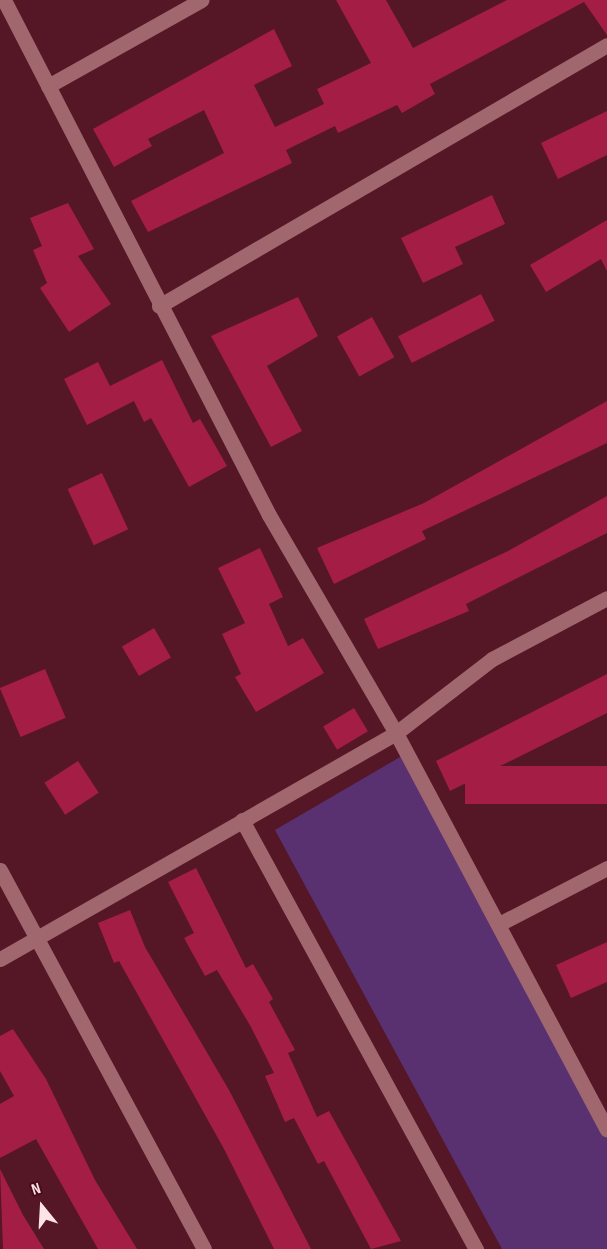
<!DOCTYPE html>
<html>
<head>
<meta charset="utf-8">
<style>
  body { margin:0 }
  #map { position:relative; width:607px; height:1249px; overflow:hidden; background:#551725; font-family:"Sofia Sans Condensed",sans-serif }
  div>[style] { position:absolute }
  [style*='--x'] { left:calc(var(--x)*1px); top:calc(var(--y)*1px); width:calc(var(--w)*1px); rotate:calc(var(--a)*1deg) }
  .green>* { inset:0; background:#593171 }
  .building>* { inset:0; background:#a31d44; transform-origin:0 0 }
  .minor>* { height:15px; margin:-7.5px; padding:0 7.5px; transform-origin:7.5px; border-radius:7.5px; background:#a1676f }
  span { translate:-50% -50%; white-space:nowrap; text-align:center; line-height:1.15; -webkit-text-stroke:6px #490b1b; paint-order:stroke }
  .north { position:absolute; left:12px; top:1177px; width:60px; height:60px; -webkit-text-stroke:4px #490b1b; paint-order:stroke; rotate:342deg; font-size:16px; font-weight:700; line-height:24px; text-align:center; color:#fce3e6 }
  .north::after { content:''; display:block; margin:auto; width:21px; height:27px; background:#fce3e6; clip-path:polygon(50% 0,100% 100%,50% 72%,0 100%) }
</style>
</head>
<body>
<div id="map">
  <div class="green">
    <i style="clip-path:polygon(407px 753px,607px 1113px,607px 1249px,502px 1249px,275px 830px)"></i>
  </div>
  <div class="building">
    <i style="clip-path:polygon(336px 0,386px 0,413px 48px,507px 0,607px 0,607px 35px,584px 2px,430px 84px,435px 94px,402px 113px,397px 105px,338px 133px,335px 126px,286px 150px,292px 163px,148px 232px,131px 201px,224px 153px,204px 110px,148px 139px,152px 146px,114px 167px,93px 129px,274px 29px,292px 66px,254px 85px,275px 127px,324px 104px,317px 89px,371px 63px)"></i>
    <i style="clip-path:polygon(607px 111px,607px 155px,558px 179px,541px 143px)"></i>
    <i style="clip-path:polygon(492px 195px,505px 224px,455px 247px,463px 264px,423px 283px,401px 238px)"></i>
    <i style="clip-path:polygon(68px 203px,94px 249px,78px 256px,111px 304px,69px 332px,40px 288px,47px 283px,33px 250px,42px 246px,30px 218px)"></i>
    <i style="clip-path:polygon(607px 220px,607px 271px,601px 259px,546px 292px,530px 265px)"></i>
    <i style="left:481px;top:294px;width:30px;height:93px;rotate:63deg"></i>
    <i style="clip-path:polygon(298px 297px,318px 336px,267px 366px,302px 431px,271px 447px,211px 336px)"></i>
    <i style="left:372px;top:317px;width:46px;height:40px;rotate:61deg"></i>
    <i style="clip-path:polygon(162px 360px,193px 423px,200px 419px,227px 466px,189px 487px,151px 418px,144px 422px,134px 401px,87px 425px,64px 379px,98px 362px,110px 386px)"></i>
    <i style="clip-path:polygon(607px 401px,607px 443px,422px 531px,426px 539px,334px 584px,317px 548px,424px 503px)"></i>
    <i style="left:102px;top:473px;width:62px;height:38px;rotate:65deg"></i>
    <i style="clip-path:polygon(607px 496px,607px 533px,466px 604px,469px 611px,378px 649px,364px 619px,508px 551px)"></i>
    <i style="clip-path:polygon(260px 548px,283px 597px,269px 604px,288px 646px,303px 638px,324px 673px,256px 712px,235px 677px,241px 674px,222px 634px,245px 623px,218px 568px)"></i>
    <i style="left:154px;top:628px;width:34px;height:37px;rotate:60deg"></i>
    <i style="left:45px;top:669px;width:53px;height:49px;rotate:67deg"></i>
    <i style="clip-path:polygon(607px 674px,607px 713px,450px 791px,436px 761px)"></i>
    <i style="left:354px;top:708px;width:27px;height:36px;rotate:59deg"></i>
    <i style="left:78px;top:761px;width:38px;height:40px;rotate:57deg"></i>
    <i style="left:607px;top:766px;width:38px;height:142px;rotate:90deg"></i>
    <i style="clip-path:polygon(196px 868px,246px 968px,253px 964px,273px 999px,269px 1002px,295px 1050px,288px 1053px,317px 1117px,329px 1111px,401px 1241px,371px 1249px,324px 1161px,318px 1164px,294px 1118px,285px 1122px,265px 1076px,274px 1073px,251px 1027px,217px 970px,205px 976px,184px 938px,194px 933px,168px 882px)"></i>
    <i style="clip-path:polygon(130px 910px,145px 947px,229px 1090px,311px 1249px,274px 1249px,224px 1149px,119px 961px,114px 963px,98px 923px)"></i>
    <i style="clip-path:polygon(607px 942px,607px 982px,571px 998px,556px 965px)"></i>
    <i style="clip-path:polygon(13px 1029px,46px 1079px,95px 1180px,137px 1249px,98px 1249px,36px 1139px,0 1158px,0 1104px,14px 1096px,0 1071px,0 1036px)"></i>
    <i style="clip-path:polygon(0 1169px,23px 1215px,44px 1249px,3px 1249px)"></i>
  </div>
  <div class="minor">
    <i style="--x:4;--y:0;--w:579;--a:62.77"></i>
    <i style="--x:269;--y:515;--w:252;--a:59.8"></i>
    <i style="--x:396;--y:733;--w:449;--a:62"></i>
    <i style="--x:48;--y:86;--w:176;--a:-29.3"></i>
    <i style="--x:159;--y:306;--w:518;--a:-30.22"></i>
    <i style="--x:242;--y:820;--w:489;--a:61.4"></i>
    <i style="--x:0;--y:870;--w:430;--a:61.7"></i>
    <i style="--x:499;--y:924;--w:122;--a:-27.4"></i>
    <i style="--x:0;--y:959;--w:456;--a:-29.7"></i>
    <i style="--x:396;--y:733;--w:121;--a:-37.6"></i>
    <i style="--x:492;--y:659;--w:130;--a:-27.9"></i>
  </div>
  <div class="north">N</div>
</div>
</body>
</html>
